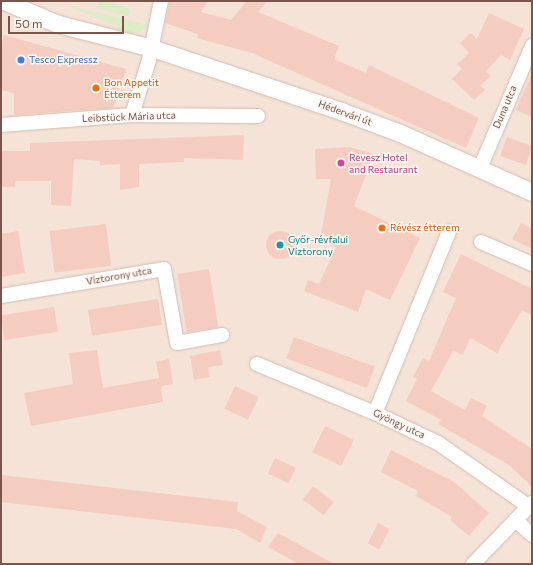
<!DOCTYPE html>
<html>
<head>
<meta charset="utf-8">
<style>
  body { margin:0 }
  #map { position:relative; width:533px; height:565px; overflow:hidden; background:#fdf3e9; font-family:Commissioner,sans-serif }
  div>[style] { position:absolute }
  [style*='--x'] { left:calc(var(--x)*1px); top:calc(var(--y)*1px); width:calc(var(--w)*1px); rotate:calc(var(--a)*1deg) }
  .residential>* { inset:0; background:#f5e3d7; transform-origin:0 0 }
  .green>* { inset:0; background:#dbecc7 }
  .building>* { inset:0; background:#f4cdc0; transform-origin:0 0 }
  .round { border-radius:50% }
  .roads { filter:drop-shadow(0 0 1px #d3bbb1) drop-shadow(0 0 1px #d3bbb1) }
  .minor>* { height:14px; margin:-7px; padding:0 7px; transform-origin:7px; border-radius:7px; background:#fff }
  .tertiary>* { height:17px; margin:-8.5px; padding:0 8.5px; transform-origin:8.5px; border-radius:8.5px; background:#fff }
  .dots>* { width:11px; height:11px; translate:-50% -50%; box-sizing:border-box; border:2px solid #fff7f1; border-radius:50% }
  span { translate:-50% -50%; white-space:nowrap; text-align:center; line-height:1.15; -webkit-text-stroke:3px #fff7f1; paint-order:stroke }
  .shop-label { font-size:10px; color:#366cbe }
  .left { translate:0 -50%; text-align:left }
  .food-label { font-size:10px; color:#c56008 }
  .street-label { font-size:10px; color:#79554b }
  .hotel-label { font-size:10px; color:#b23c85 }
  .culture-label { font-size:10px; color:#0d838f }
  .frame { position:absolute; inset:0; border:2px solid #79554b; pointer-events:none }
  .scale { position:absolute; left:8px; top:16px; width:116px; height:18px; box-sizing:border-box; border:2px solid #79554b; border-top:0; padding-left:5px; font-size:12px; line-height:14px; white-space:nowrap; color:#79554b; -webkit-text-stroke:3px #fff7f1; paint-order:stroke }
</style>
</head>
<body>
<div id="map">
  <div class="residential">
    <i style="left:1px;top:1px;width:531px;height:563px"></i>
  </div>
  <div class="green">
    <i style="clip-path:polygon(100px 1px,115px 1px,114px 4px,127px 7px,130px 10px,128px 16px,95px 8px)"></i>
    <i style="clip-path:polygon(65px 5px,148px 25px,140px 32px,124px 35px,117px 31px,118px 26px)"></i>
  </div>
  <div class="building">
    <i style="clip-path:polygon(170px 1px,208px 1px,201px 12px,231px 20px,247px 1px,267px 1px,258px 12px,339px 46px,334px 59px,366px 73px,369px 65px,479px 118px,466px 148px,252px 53px,197px 38px,198px 34px,165px 23px)"></i>
    <i style="clip-path:polygon(489px 13px,524px 29px,510px 60px,501px 55px,486px 71px,491px 76px,480px 86px,485px 90px,474px 100px,452px 79px,462px 69px,457px 64px,469px 53px,460px 43px,471px 33px,477px 39px)"></i>
    <i style="clip-path:polygon(4px 35px,126px 69px,113px 108px,14px 115px,14px 93px,1px 90px,1px 46px)"></i>
    <i style="clip-path:polygon(532px 73px,532px 117px,516px 110px)"></i>
    <i style="clip-path:polygon(244px 135px,243px 160px,184px 158px,184px 162px,139px 164px,139px 187px,120px 190px,120px 164px,100px 165px,100px 161px,74px 159px,71px 206px,51px 205px,51px 181px,15px 181px,15px 187px,1px 187px,1px 151px,30px 151px,30px 143px)"></i>
    <i style="left:507px;top:137px;width:27px;height:20px;rotate:20deg"></i>
    <i style="clip-path:polygon(350px 147px,374px 154px,354px 206px,420px 238px,390px 300px,366px 289px,358px 312px,304px 291px,308px 280px,319px 284px,336px 247px,320px 240px,331px 179px,316px 179px,315px 149px)"></i>
    <i style="clip-path:polygon(521px 223px,532px 229px,532px 249px,512px 239px)"></i>
    <i style="left:106px;top:224px;width:42px;height:57px;rotate:83deg"></i>
    <i class="round" style="left:266px;top:231px;width:28px;height:28px"></i>
    <i style="clip-path:polygon(18px 231px,25px 273px,1px 277px,1px 234px)"></i>
    <i style="clip-path:polygon(461px 254px,532px 289px,532px 315px,522px 310px,497px 353px,470px 338px,463px 355px,453px 351px,431px 391px,465px 410px,471px 398px,487px 406px,482px 416px,532px 449px,532px 487px,509px 465px,438px 424px,441px 420px,406px 401px,417px 379px,413px 377px,423px 358px,429px 361px,456px 298px,443px 292px)"></i>
    <i style="left:209px;top:269px;width:59px;height:32px;rotate:81deg"></i>
    <i style="left:158px;top:299px;width:26px;height:71px;rotate:81deg"></i>
    <i style="left:54px;top:307px;width:25px;height:54px;rotate:81deg"></i>
    <i style="left:294px;top:337px;width:86px;height:23px;rotate:20deg"></i>
    <i style="clip-path:polygon(97px 350px,103px 388px,159px 378px,156px 362px,169px 359px,173px 384px,161px 386px,163px 402px,31px 426px,24px 393px,73px 384px,69px 353px)"></i>
    <i style="clip-path:polygon(220px 350px,223px 365px,208px 367px,210px 377px,194px 380px,190px 356px)"></i>
    <i style="left:235px;top:386px;width:26px;height:25px;rotate:25deg"></i>
    <i style="left:325px;top:426px;width:32px;height:29px;rotate:26deg"></i>
    <i style="clip-path:polygon(391px 450px,454px 482px,489px 513px,469px 536px,450px 520px,452px 517px,416px 496px,418px 491px,381px 472px)"></i>
    <i style="left:275px;top:458px;width:23px;height:17px;rotate:25deg"></i>
    <i style="clip-path:polygon(1px 475px,238px 502px,237px 511px,267px 527px,260px 543px,236px 529px,1px 502px)"></i>
    <i style="left:313px;top:486px;width:26px;height:17px;rotate:37deg"></i>
    <i style="left:378px;top:523px;width:13px;height:23px;rotate:27deg"></i>
    <i style="clip-path:polygon(278px 533px,334px 564px,299px 564px,268px 547px)"></i>
  </div>
  <div class="roads">
    <div class="minor">
      <i style="--x:132;--y:115;--w:58;--a:-72.8"></i>
      <i style="--x:149;--y:60;--w:60;--a:-78.5"></i>
      <i style="--x:1;--y:125;--w:131;--a:-4.4"></i>
      <i style="--x:132;--y:115;--w:126;--a:0.5"></i>
      <i style="--x:480;--y:168;--w:133;--a:-66.9"></i>
      <i style="--x:481;--y:242;--w:56;--a:23.3"></i>
      <i style="--x:1;--y:296;--w:165;--a:-9.4"></i>
      <i style="--x:164;--y:269;--w:75;--a:80"></i>
      <i style="--x:177;--y:343;--w:46;--a:-10.1"></i>
      <i style="--x:257;--y:364;--w:128;--a:22.6"></i>
      <i style="--x:375;--y:413;--w:70;--a:25.5"></i>
      <i style="--x:438;--y:443;--w:110;--a:35"></i>
      <i style="--x:375;--y:413;--w:196;--a:-67.8"></i>
      <i style="--x:515;--y:520;--w:23;--a:41"></i>
      <i style="--x:473;--y:564;--w:85;--a:-46"></i>
    </div>
    <div class="tertiary">
      <i style="--x:4;--y:1;--w:59;--a:23.1"></i>
      <i style="--x:58;--y:24;--w:97;--a:14.3"></i>
      <i style="--x:152;--y:48;--w:199;--a:18.4"></i>
      <i style="--x:341;--y:111;--w:63;--a:20.4"></i>
      <i style="--x:400;--y:133;--w:145;--a:24.1"></i>
    </div>
  </div>
  <div class="dots">
    <i style="left:21px;top:60px;background:#3f7fe0"></i>
    <i style="left:96px;top:88px;background:#e8710a"></i>
    <i style="left:341px;top:163px;background:#d1479c"></i>
    <i style="left:382px;top:228px;background:#e8710a"></i>
    <i style="left:280px;top:245px;background:#0f9aa8"></i>
  </div>
  <div class="shop-label">
    <span class="left" style="left:29px;top:60px">Tesco Expressz</span>
  </div>
  <div class="food-label">
    <span class="left" style="left:104px;top:88px">Bon Appetit<br>Étterem</span>
    <span class="left" style="left:390px;top:228px">Révész étterem</span>
  </div>
  <div class="street-label">
    <span style="left:505px;top:107px;rotate:-67deg">Duna utca</span>
    <span style="left:345px;top:113px;rotate:20deg">Hédervári út</span>
    <span style="left:129px;top:117px;rotate:-2deg">Leibstück Mária utca</span>
    <span style="left:119px;top:276px;rotate:-10deg">Víztorony utca</span>
    <span style="left:399px;top:424px;rotate:25deg">Gyöngy utca</span>
  </div>
  <div class="hotel-label">
    <span class="left" style="left:349px;top:163px">Revesz Hotel<br>and Restaurant</span>
  </div>
  <div class="culture-label">
    <span class="left" style="left:288px;top:245px">Győr-révfalui<br>Víztorony</span>
  </div>
  <div class="frame"></div>
  <div class="scale">50 m</div>
</div>
</body>
</html>
